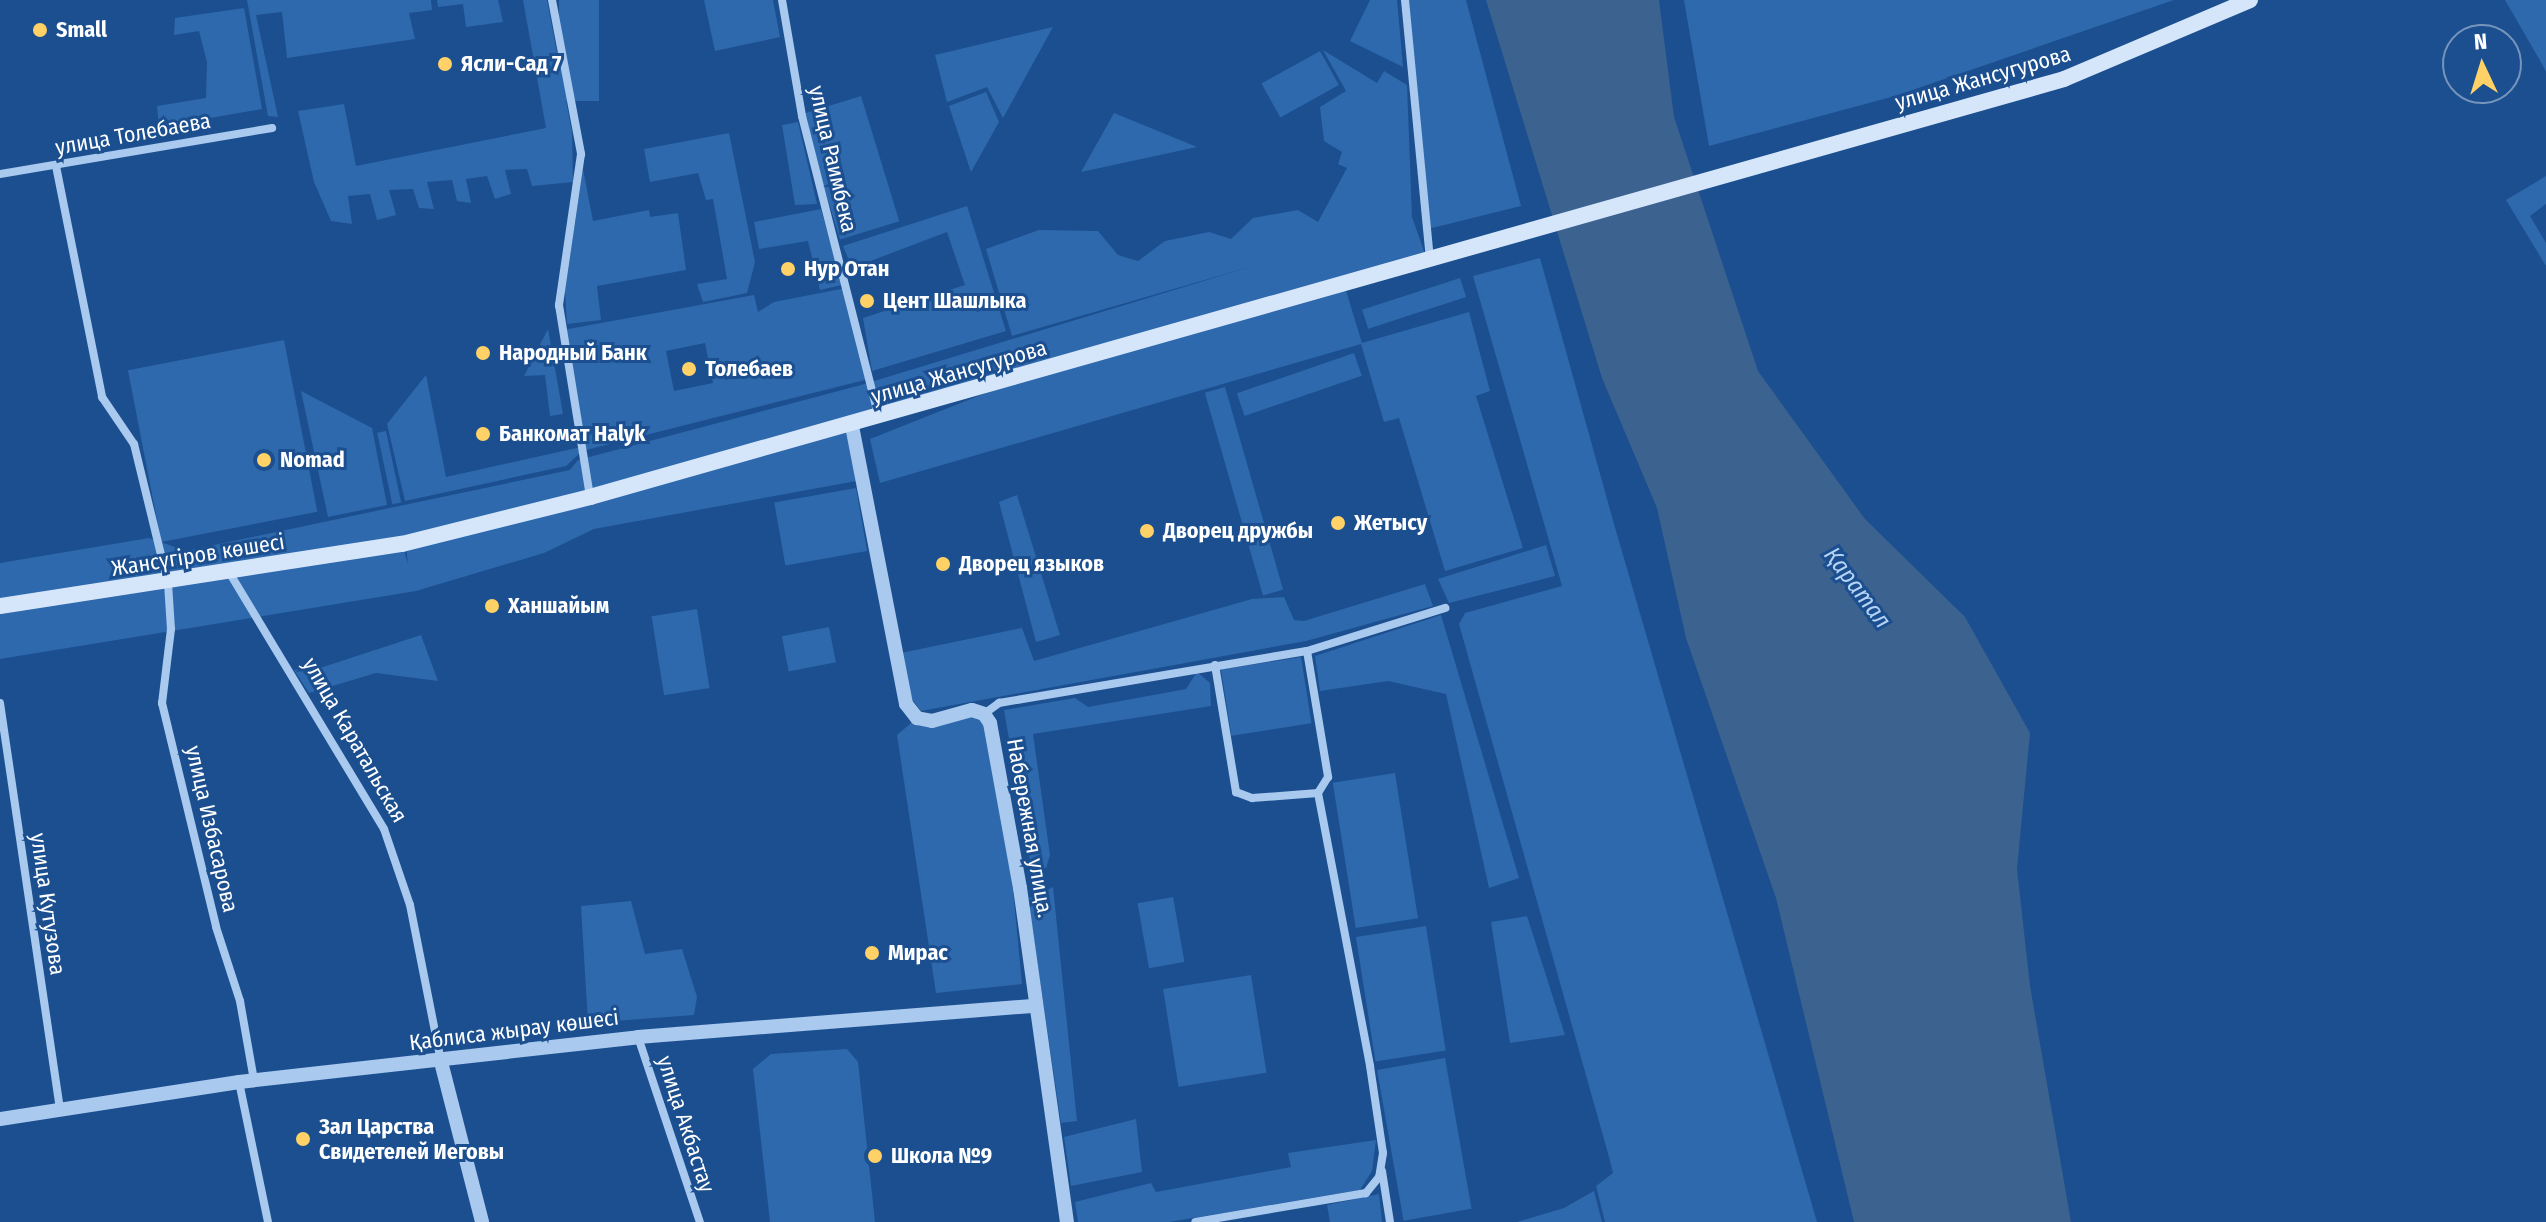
<!DOCTYPE html>
<html>
<head>
<meta charset="utf-8">
<style>
  body { margin:0 }
  #map { position:relative; width:2546px; height:1222px; overflow:hidden; background:#1b4f8f; font-family:"Fira Sans Condensed",sans-serif }
  div>[style] { position:absolute }
  [style*='--x'] { left:calc(var(--x)*1px); top:calc(var(--y)*1px); width:calc(var(--w)*1px); rotate:calc(var(--a)*1deg) }
  .green>* { inset:0; background:#2e69ad; transform-origin:0 0 }
  .water>* { inset:0; background:#3c6290 }
  .minor>* { height:8px; margin:-4px; padding:0 4px; transform-origin:4px; border-radius:4px; background:#a9c9ee }
  .tertiary>* { height:14px; margin:-7px; padding:0 7px; transform-origin:7px; border-radius:7px; background:#a9c9ee }
  .secondary>* { height:16px; margin:-8px; padding:0 8px; transform-origin:8px; border-radius:8px; background:#d6e6fa }
  .dots>* { width:22px; height:22px; translate:-50% -50%; box-sizing:border-box; border:4px solid #1b4f8f; border-radius:50% }
  span { translate:-50% -50%; white-space:nowrap; text-align:center; line-height:1.15; -webkit-text-stroke:6px #1b4f8f; paint-order:stroke }
  .poi-label { font-size:22px; color:#fff; font-weight:700 }
  .left { translate:0 -50%; text-align:left }
  .street-label { font-size:22px; color:#fff }
  .water-label { font-size:24px; color:#b5d3f5; font-style:italic }
  .north { position:absolute; left:2442px; top:24px; width:80px; height:80px; box-sizing:border-box; background:#1b4f8f; border:2px solid #7695bc; border-radius:50%; rotate:356deg; font-size:22px; font-weight:700; line-height:32px; text-align:center; color:#fff }
  .north::after { content:''; display:block; margin:auto; width:28px; height:36px; background:#ffd166; clip-path:polygon(50% 0,100% 100%,50% 72%,0 100%) }
</style>
</head>
<body>
<div id="map">
  <div class="green">
    <i style="clip-path:polygon(247px 0,431px 0,432px 10px,409px 13px,415px 39px,287px 58px,282px 12px,256px 15px,278px 117px,268px 116px)"></i>
    <i style="clip-path:polygon(437px 0,498px 0,503px 22px,466px 27px,463px 4px,438px 7px)"></i>
    <i style="clip-path:polygon(523px 0,547px 0,572px 132px,573px 182px,532px 186px,527px 169px,505px 170px,511px 194px,495px 199px,487px 176px,466px 179px,471px 203px,457px 201px,452px 180px,427px 182px,434px 209px,419px 208px,413px 189px,389px 190px,396px 215px,377px 220px,370px 194px,348px 196px,352px 224px,331px 221px,314px 182px,298px 111px,344px 104px,356px 166px,546px 128px)"></i>
    <i style="left:559px;top:0;width:40px;height:101px"></i>
    <i style="clip-path:polygon(704px 0,773px 0,780px 37px,715px 51px)"></i>
    <i style="clip-path:polygon(1370px 0,1397px 0,1403px 67px,1350px 41px)"></i>
    <i style="clip-path:polygon(1403px 0,1466px 0,1521px 206px,1424px 230px)"></i>
    <i style="clip-path:polygon(1684px 0,2174px 0,1895px 96px,1709px 146px)"></i>
    <i style="clip-path:polygon(2505px 0,2546px 0,2546px 72px,2542px 64px)"></i>
    <i style="clip-path:polygon(244px 8px,262px 109px,159px 127px,157px 106px,206px 98px,207px 62px,199px 31px,174px 35px,175px 18px)"></i>
    <i style="clip-path:polygon(1053px 27px,1003px 118px,987px 87px,947px 102px,935px 55px)"></i>
    <i style="clip-path:polygon(1323px 50px,1377px 83px,1384px 71px,1407px 85px,1412px 217px,1425px 254px,813px 431px,401px 540px,0 603px,0 563px,149px 538px,186px 551px,570px 470px,578px 460px,861px 385px,1253px 266px,1012px 336px,986px 249px,1039px 230px,1098px 231px,1118px 255px,1138px 261px,1165px 241px,1209px 232px,1231px 239px,1253px 218px,1298px 210px,1318px 222px,1347px 168px,1338px 164px,1342px 152px,1324px 141px,1320px 107px,1346px 91px)"></i>
    <i style="left:1320px;top:51px;width:39px;height:67px;rotate:61deg"></i>
    <i style="clip-path:polygon(986px 92px,999px 122px,971px 172px,949px 106px)"></i>
    <i style="left:861px;top:96px;width:131px;height:62px;rotate:73deg"></i>
    <i style="clip-path:polygon(1114px 113px,1197px 147px,1081px 172px)"></i>
    <i style="clip-path:polygon(798px 122px,817px 204px,795px 205px,782px 125px)"></i>
    <i style="clip-path:polygon(729px 133px,755px 262px,747px 293px,703px 302px,697px 284px,727px 279px,713px 199px,706px 200px,698px 173px,650px 182px,644px 149px)"></i>
    <i style="clip-path:polygon(583px 169px,593px 221px,649px 210px,650px 217px,678px 213px,686px 270px,597px 286px,601px 320px,567px 324px,565px 291px)"></i>
    <i style="clip-path:polygon(2546px 176px,2546px 204px,2530px 216px,2546px 243px,2546px 266px,2506px 200px)"></i>
    <i style="clip-path:polygon(967px 206px,1006px 331px,872px 371px,863px 318px,965px 285px,947px 232px,852px 268px,843px 246px)"></i>
    <i style="clip-path:polygon(821px 209px,842px 285px,820px 290px,808px 241px,759px 249px,754px 222px)"></i>
    <i style="clip-path:polygon(1540px 258px,1614px 524px,1817px 1222px,1605px 1222px,1596px 1186px,1613px 1173px,1609px 1157px,1459px 624px,1465px 613px,1562px 586px,1473px 276px)"></i>
    <i style="left:1460px;top:278px;width:20px;height:103px;rotate:72deg"></i>
    <i style="clip-path:polygon(1344px 284px,1362px 343px,1469px 312px,1490px 391px,1476px 396px,1523px 548px,1445px 571px,1399px 418px,1384px 422px,1361px 344px,880px 483px,870px 439px,1044px 370px)"></i>
    <i style="clip-path:polygon(evenodd,846px 288px,869px 379px,582px 451px,566px 466px,405px 501px,387px 424px,426px 375px,446px 477px,581px 447px,563px 330px,754px 295px,758px 312px,774px 302px,846px 288px,705px 343px,713px 383px,674px 391px,666px 351px,705px 343px)"></i>
    <i style="clip-path:polygon(548px 329px,563px 414px,550px 416px,545px 375px,524px 376px)"></i>
    <i style="left:284px;top:340px;width:175px;height:159px;rotate:79deg"></i>
    <i style="left:1354px;top:353px;width:24px;height:124px;rotate:71deg"></i>
    <i style="left:1225px;top:387px;width:211px;height:21px;rotate:74deg"></i>
    <i style="clip-path:polygon(301px 391px,372px 428px,387px 505px,328px 517px)"></i>
    <i style="clip-path:polygon(852px 426px,862px 480px,594px 529px,544px 553px,416px 591px,0 659px,0 606px,402px 544px,408px 564px,406px 547px)"></i>
    <i style="left:386px;top:431px;width:73px;height:9px;rotate:78deg"></i>
    <i style="left:856px;top:488px;width:64px;height:83px;rotate:80deg"></i>
    <i style="clip-path:polygon(1017px 495px,1060px 635px,1036px 642px,999px 502px)"></i>
    <i style="clip-path:polygon(1546px 545px,1555px 576px,1449px 603px,1438px 579px)"></i>
    <i style="clip-path:polygon(1425px 584px,1433px 606px,1306px 641px,921px 711px,908px 694px,901px 653px,1022px 628px,1034px 661px,1252px 599px,1284px 597px,1294px 620px,1304px 621px)"></i>
    <i style="left:697px;top:609px;width:80px;height:46px;rotate:81deg"></i>
    <i style="clip-path:polygon(1441px 615px,1519px 878px,1489px 888px,1446px 694px,1388px 681px,1320px 691px,1315px 656px)"></i>
    <i style="left:829px;top:627px;width:36px;height:48px;rotate:79deg"></i>
    <i style="clip-path:polygon(421px 635px,438px 681px,376px 673px,309px 693px,294px 670px,323px 667px)"></i>
    <i style="left:1301px;top:657px;width:67px;height:81px;rotate:81deg"></i>
    <i style="clip-path:polygon(1197px 672px,1210px 683px,1211px 706px,1033px 734px,1050px 855px,1046px 868px,1032px 872px,1004px 710px,1075px 698px,1088px 707px,1186px 689px)"></i>
    <i style="clip-path:polygon(984px 714px,1005px 807px,1022px 984px,936px 993px,897px 735px,917px 718px)"></i>
    <i style="left:1395px;top:773px;width:147px;height:63px;rotate:81deg"></i>
    <i style="clip-path:polygon(1053px 887px,1077px 1121px,1061px 1123px,1028px 899px)"></i>
    <i style="left:1173px;top:897px;width:66px;height:36px;rotate:80deg"></i>
    <i style="clip-path:polygon(631px 901px,645px 954px,682px 949px,697px 997px,694px 1015px,588px 1023px,581px 906px)"></i>
    <i style="clip-path:polygon(1527px 916px,1565px 1035px,1510px 1043px,1491px 922px)"></i>
    <i style="left:1426px;top:926px;width:126px;height:71px;rotate:81deg"></i>
    <i style="left:1251px;top:975px;width:99px;height:89px;rotate:81deg"></i>
    <i style="clip-path:polygon(847px 1049px,858px 1062px,875px 1222px,770px 1222px,753px 1069px,771px 1054px)"></i>
    <i style="left:1445px;top:1058px;width:153px;height:69px;rotate:80deg"></i>
    <i style="clip-path:polygon(1136px 1119px,1142px 1172px,1071px 1186px,1064px 1137px)"></i>
    <i style="clip-path:polygon(1376px 1140px,1372px 1171px,1360px 1190px,1169px 1222px,1078px 1222px,1075px 1202px,1151px 1183px,1156px 1192px,1291px 1167px,1288px 1153px)"></i>
    <i style="clip-path:polygon(1594px 1191px,1602px 1222px,1517px 1222px,1564px 1208px)"></i>
    <i style="clip-path:polygon(1379px 1194px,1382px 1222px,1330px 1222px,1327px 1205px)"></i>
  </div>
  <div class="water">
    <i style="clip-path:polygon(1486px 0,1659px 0,1674px 117px,1758px 371px,1865px 519px,1965px 617px,2030px 733px,2017px 869px,2030px 986px,2071px 1222px,1854px 1222px,1776px 898px,1686px 638px,1657px 508px,1602px 378px)"></i>
  </div>
  <div class="minor">
    <i style="--x:552;--y:0;--w:157;--a:79.3"></i>
    <i style="--x:581;--y:154;--w:153;--a:98.3"></i>
    <i style="--x:559;--y:305;--w:193;--a:80.8"></i>
    <i style="--x:782;--y:0;--w:118;--a:80.2"></i>
    <i style="--x:802;--y:116;--w:312;--a:75.7"></i>
    <i style="--x:1405;--y:0;--w:259;--a:84.5"></i>
    <i style="--x:56;--y:166;--w:236;--a:78.7"></i>
    <i style="--x:102;--y:397;--w:57;--a:55.8"></i>
    <i style="--x:134;--y:444;--w:143;--a:76.3"></i>
    <i style="--x:168;--y:583;--w:46;--a:86.3"></i>
    <i style="--x:171;--y:629;--w:75;--a:96.9"></i>
    <i style="--x:162;--y:703;--w:230;--a:76.4"></i>
    <i style="--x:216;--y:927;--w:78;--a:72"></i>
    <i style="--x:240;--y:1001;--w:80;--a:80"></i>
    <i style="--x:0;--y:174;--w:276;--a:-9.6"></i>
    <i style="--x:229;--y:572;--w:300;--a:58.9"></i>
    <i style="--x:384;--y:829;--w:80;--a:71.1"></i>
    <i style="--x:410;--y:905;--w:159;--a:78.8"></i>
    <i style="--x:1307;--y:651;--w:145;--a:-17.3"></i>
    <i style="--x:1215;--y:665;--w:129;--a:80.6"></i>
    <i style="--x:1236;--y:792;--w:17;--a:21"></i>
    <i style="--x:1252;--y:798;--w:66;--a:-4.3"></i>
    <i style="--x:0;--y:703;--w:411;--a:81.6"></i>
    <i style="--x:984;--y:714;--w:19;--a:-36"></i>
    <i style="--x:999;--y:703;--w:312;--a:-9.6"></i>
    <i style="--x:1307;--y:651;--w:128;--a:80.5"></i>
    <i style="--x:1328;--y:777;--w:19;--a:122"></i>
    <i style="--x:1318;--y:793;--w:278;--a:79.2"></i>
    <i style="--x:1370;--y:1066;--w:88;--a:81.5"></i>
    <i style="--x:1383;--y:1153;--w:24;--a:99"></i>
    <i style="--x:1379;--y:1177;--w:21;--a:129"></i>
    <i style="--x:1366;--y:1193;--w:173;--a:170.4"></i>
    <i style="--x:638;--y:1037;--w:195;--a:71.5"></i>
    <i style="--x:239;--y:1082;--w:143;--a:78.3"></i>
    <i style="--x:1382;--y:1171;--w:52;--a:81.1"></i>
  </div>
  <div class="tertiary">
    <i style="--x:852;--y:426;--w:283;--a:79"></i>
    <i style="--x:906;--y:704;--w:18;--a:52"></i>
    <i style="--x:917;--y:718;--w:15;--a:11"></i>
    <i style="--x:932;--y:721;--w:41;--a:-15.4"></i>
    <i style="--x:972;--y:710;--w:13;--a:18"></i>
    <i style="--x:984;--y:714;--w:11;--a:56"></i>
    <i style="--x:990;--y:723;--w:168;--a:79.7"></i>
    <i style="--x:1020;--y:888;--w:337;--a:82"></i>
    <i style="--x:441;--y:1062;--w:165;--a:75.6"></i>
    <i style="--x:0;--y:1119;--w:242;--a:-8.8"></i>
    <i style="--x:239;--y:1082;--w:402;--a:-6.4"></i>
    <i style="--x:638;--y:1037;--w:399;--a:-4.5"></i>
  </div>
  <div class="secondary">
    <i style="--x:0;--y:606;--w:407;--a:-8.8"></i>
    <i style="--x:402;--y:544;--w:194;--a:-14"></i>
    <i style="--x:590;--y:497;--w:1532;--a:-15.83"></i>
    <i style="--x:2064;--y:79;--w:202;--a:-23"></i>
  </div>
  <div class="dots">
    <i style="left:40px;top:30px;background:#ffd166"></i>
    <i style="left:445px;top:64px;background:#ffd166"></i>
    <i style="left:788px;top:269px;background:#ffd166"></i>
    <i style="left:867px;top:301px;background:#ffd166"></i>
    <i style="left:483px;top:353px;background:#ffd166"></i>
    <i style="left:689px;top:369px;background:#ffd166"></i>
    <i style="left:483px;top:434px;background:#ffd166"></i>
    <i style="left:264px;top:460px;background:#ffd166"></i>
    <i style="left:1338px;top:523px;background:#ffd166"></i>
    <i style="left:1147px;top:531px;background:#ffd166"></i>
    <i style="left:943px;top:564px;background:#ffd166"></i>
    <i style="left:492px;top:606px;background:#ffd166"></i>
    <i style="left:872px;top:953px;background:#ffd166"></i>
    <i style="left:303px;top:1139px;background:#ffd166"></i>
    <i style="left:875px;top:1156px;background:#ffd166"></i>
  </div>
  <div class="poi-label">
    <span class="left" style="left:56px;top:30px">Small</span>
    <span class="left" style="left:461px;top:64px">Ясли-Сад 7</span>
    <span class="left" style="left:804px;top:269px">Нур Отан</span>
    <span class="left" style="left:883px;top:301px">Цент Шашлыка</span>
    <span class="left" style="left:499px;top:353px">Народный Банк</span>
    <span class="left" style="left:705px;top:369px">Толебаев</span>
    <span class="left" style="left:499px;top:434px">Банкомат Halyk</span>
    <span class="left" style="left:280px;top:460px">Nomad</span>
    <span class="left" style="left:1354px;top:523px">Жетысу</span>
    <span class="left" style="left:1163px;top:531px">Дворец дружбы</span>
    <span class="left" style="left:959px;top:564px">Дворец языков</span>
    <span class="left" style="left:508px;top:606px">Ханшайым</span>
    <span class="left" style="left:888px;top:953px">Мирас</span>
    <span class="left" style="left:319px;top:1139px">Зал Царства<br>Свидетелей Иеговы</span>
    <span class="left" style="left:891px;top:1156px">Школа №9</span>
  </div>
  <div class="street-label">
    <span style="left:1983px;top:78px;rotate:-16deg">улица Жансугурова</span>
    <span style="left:133px;top:134px;rotate:-10deg">улица Толебаева</span>
    <span style="left:833px;top:159px;rotate:77deg">улица Раимбека</span>
    <span style="left:959px;top:372px;rotate:-16deg">улица Жансугурова</span>
    <span style="left:198px;top:555px;rotate:-9deg">Жансүгіров көшесі</span>
    <span style="left:355px;top:740px;rotate:60deg">улица Каратальская</span>
    <span style="left:1030px;top:828px;rotate:80deg">Набережная улица.</span>
    <span style="left:212px;top:829px;rotate:77deg">улица Избасарова</span>
    <span style="left:48px;top:904px;rotate:82deg">улица Кутузова</span>
    <span style="left:514px;top:1030px;rotate:-7deg">Қаблиса жырау көшесі</span>
    <span style="left:686px;top:1124px;rotate:72deg">улица Акбастау</span>
  </div>
  <div class="water-label">
    <span style="left:1857px;top:588px;rotate:53deg">Қаратал</span>
  </div>
  <div class="north">N</div>
</div>
</body>
</html>
